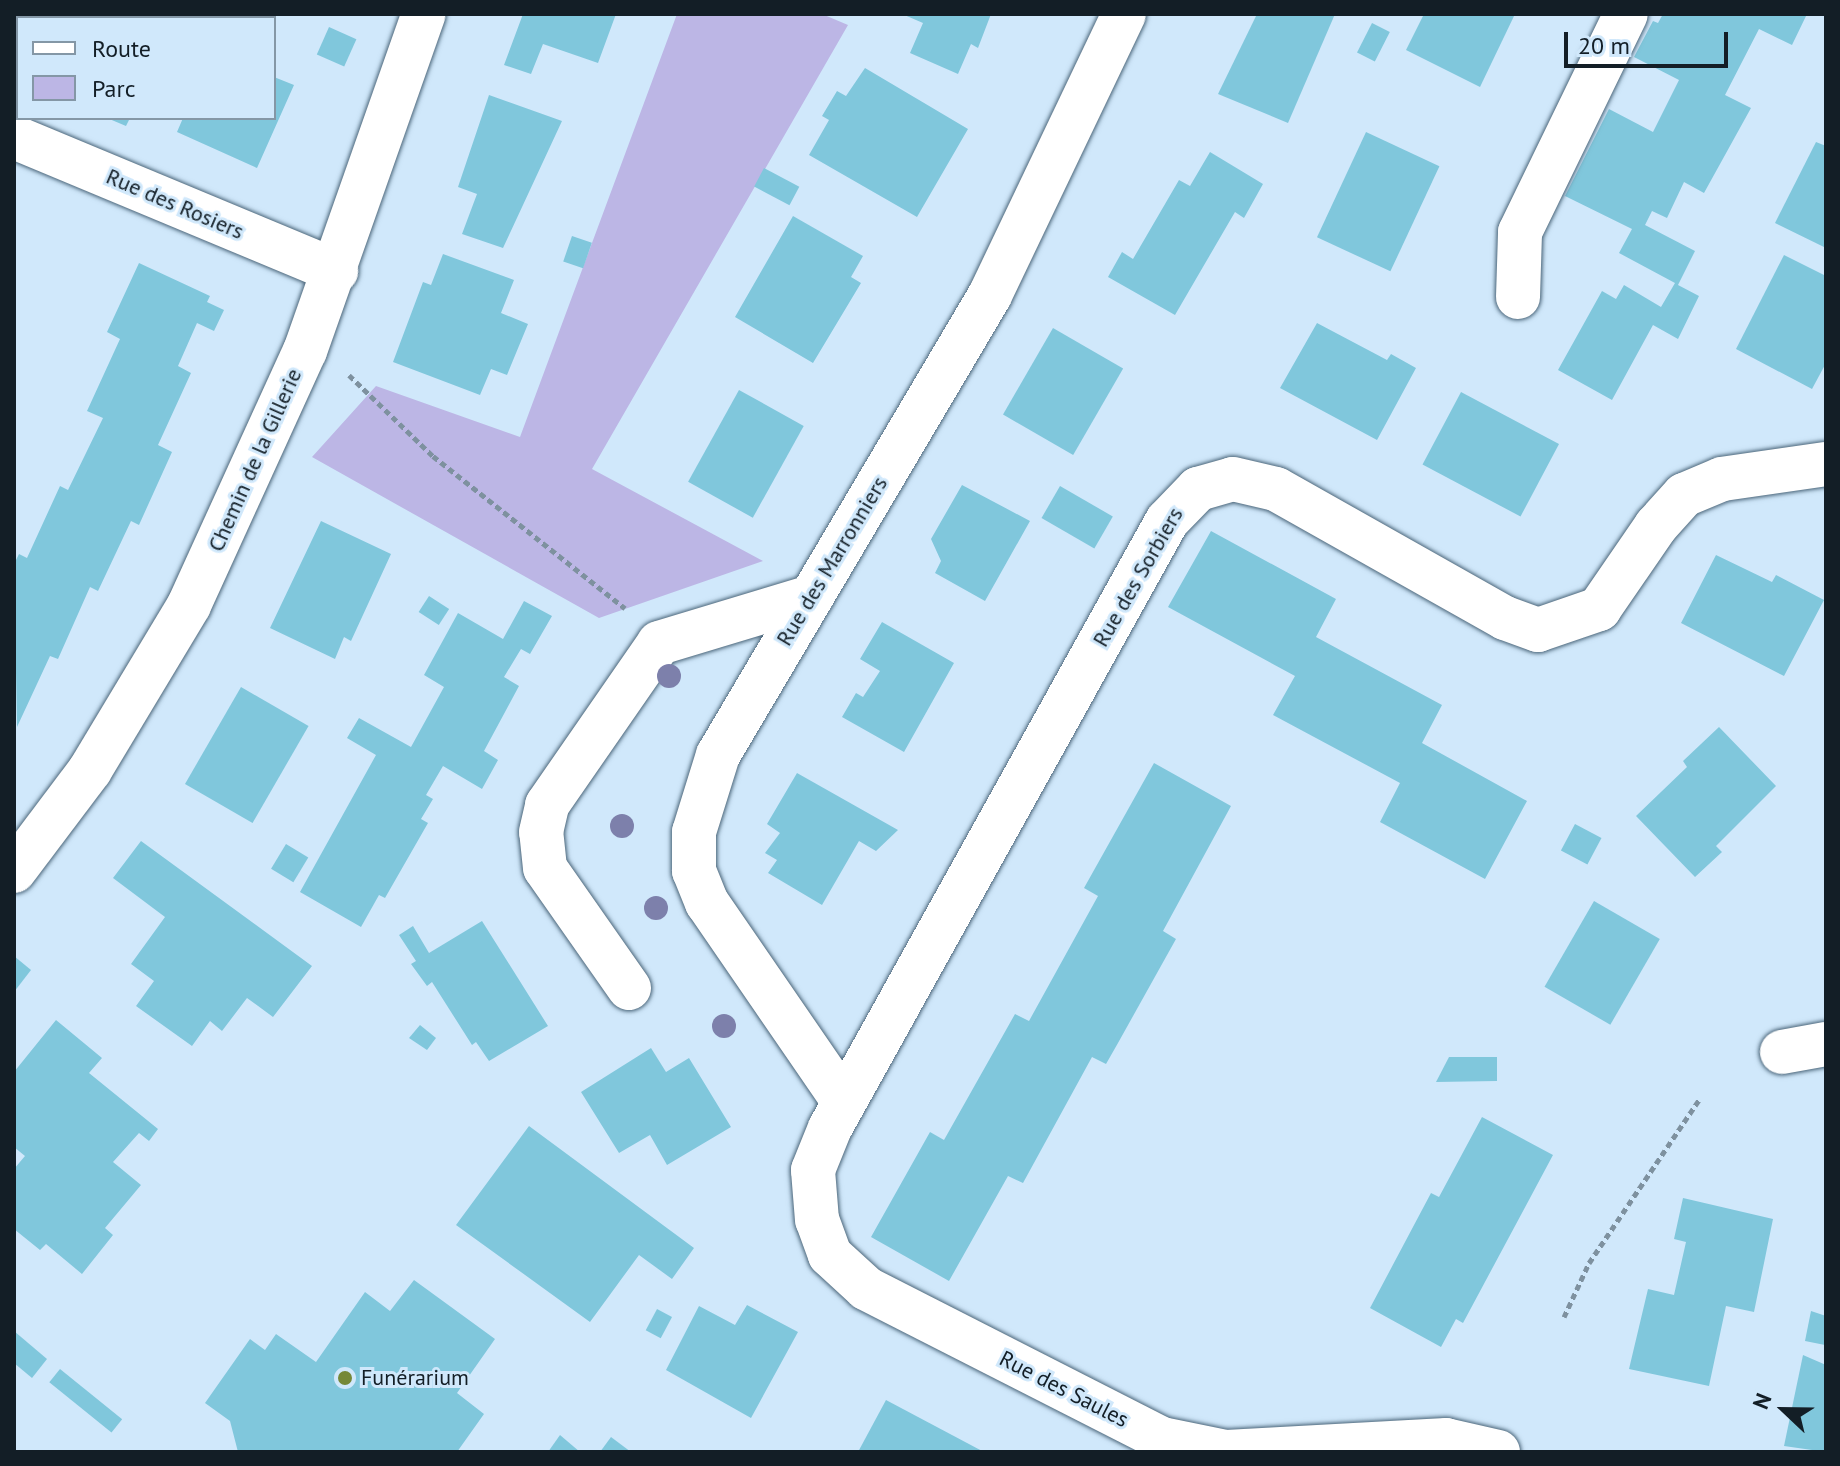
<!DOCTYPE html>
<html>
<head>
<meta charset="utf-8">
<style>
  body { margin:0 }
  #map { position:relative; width:1840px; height:1466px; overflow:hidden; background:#d0e8fb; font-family:"PT Sans",sans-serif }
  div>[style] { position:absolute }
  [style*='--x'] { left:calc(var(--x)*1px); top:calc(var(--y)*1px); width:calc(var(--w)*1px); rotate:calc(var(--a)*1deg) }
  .green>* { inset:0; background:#bcb6e5 }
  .building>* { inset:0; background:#80c7dc; transform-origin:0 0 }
  .path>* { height:5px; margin-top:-2.5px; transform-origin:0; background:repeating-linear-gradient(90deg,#7e919f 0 6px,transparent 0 10px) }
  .roads { filter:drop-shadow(0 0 2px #4b667a) drop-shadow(0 0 2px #4b667a) }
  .minor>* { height:44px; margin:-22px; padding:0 22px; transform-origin:22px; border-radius:22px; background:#fff }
  .trees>* { width:24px; height:24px; margin:-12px; border-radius:50%; background:#7d80ab }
  .dots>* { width:22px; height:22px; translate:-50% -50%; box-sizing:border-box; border:4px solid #d0e8fb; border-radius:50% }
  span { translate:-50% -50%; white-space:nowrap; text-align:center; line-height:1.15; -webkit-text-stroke:6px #d0e8fb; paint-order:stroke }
  .street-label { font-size:22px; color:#131e26 }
  .poi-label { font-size:22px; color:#131e26 }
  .left { translate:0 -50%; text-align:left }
  .frame { position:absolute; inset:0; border:16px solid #131e26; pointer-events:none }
  .legend { position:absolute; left:16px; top:16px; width:260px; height:104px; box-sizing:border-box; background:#d0e8fb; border:2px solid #8497a6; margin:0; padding:10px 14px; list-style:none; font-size:24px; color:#131e26 }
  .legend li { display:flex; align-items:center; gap:16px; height:40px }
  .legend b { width:40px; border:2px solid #8497a6 }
  .north { position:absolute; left:1744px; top:1370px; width:80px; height:80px; -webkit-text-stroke:6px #d0e8fb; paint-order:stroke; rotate:292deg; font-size:22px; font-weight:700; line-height:32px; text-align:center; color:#131e26 }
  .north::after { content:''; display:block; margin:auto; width:28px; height:36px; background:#131e26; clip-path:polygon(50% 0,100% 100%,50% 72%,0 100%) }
  .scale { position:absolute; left:1564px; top:32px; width:164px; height:36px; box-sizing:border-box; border:4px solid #131e26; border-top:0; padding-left:10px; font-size:24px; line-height:28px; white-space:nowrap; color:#131e26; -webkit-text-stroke:6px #d0e8fb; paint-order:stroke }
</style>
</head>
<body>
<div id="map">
  <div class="green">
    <i style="clip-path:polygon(677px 14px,822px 14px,848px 25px,592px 469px,763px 561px,599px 618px,312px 457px,376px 386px,520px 437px)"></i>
  </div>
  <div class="building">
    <i style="clip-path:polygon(64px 14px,104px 14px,62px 18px)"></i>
    <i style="clip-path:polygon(523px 14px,616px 14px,598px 63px,543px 44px,531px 74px,504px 65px)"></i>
    <i style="clip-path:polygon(902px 14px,991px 14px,978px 48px,971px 44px,958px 74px,910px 53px,923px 23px)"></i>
    <i style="clip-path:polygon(1257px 14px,1335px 14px,1288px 123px,1218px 94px)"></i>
    <i style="clip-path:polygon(1424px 14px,1515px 14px,1480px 87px,1406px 50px)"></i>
    <i style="clip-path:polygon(1663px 14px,1807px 14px,1792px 45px,1759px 29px,1725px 95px,1751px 108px,1704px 193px,1684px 182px,1667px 218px,1652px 211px,1645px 225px,1695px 251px,1678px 285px,1699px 296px,1678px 339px,1653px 325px,1612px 400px,1558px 370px,1602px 291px,1616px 299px,1624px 285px,1661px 307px,1675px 283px,1619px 253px,1632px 229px,1565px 196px,1609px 109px,1653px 132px,1679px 80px,1634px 57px,1653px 21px,1658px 23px)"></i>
    <i style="left:14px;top:15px;width:4px;height:61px;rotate:27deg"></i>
    <i style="left:1372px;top:23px;width:20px;height:33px;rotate:27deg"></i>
    <i style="left:329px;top:27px;width:30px;height:30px;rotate:24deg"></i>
    <i style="clip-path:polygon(865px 68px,968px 129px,917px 217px,809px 155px,829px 120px,822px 116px,837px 91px,846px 96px)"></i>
    <i style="clip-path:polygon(274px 77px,294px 85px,257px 168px,177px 132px,183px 118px,274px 118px)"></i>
    <i style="clip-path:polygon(489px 95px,562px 121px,503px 248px,462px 234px,477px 194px,458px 187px)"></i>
    <i style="clip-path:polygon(107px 118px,130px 118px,126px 126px)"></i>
    <i style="left:1366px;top:132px;width:81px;height:116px;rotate:25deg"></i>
    <i style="clip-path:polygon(1816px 142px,1826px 146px,1826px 248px,1775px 223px)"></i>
    <i style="clip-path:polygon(1210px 152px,1263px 184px,1244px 218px,1235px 212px,1175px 315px,1108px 277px,1122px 252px,1133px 259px,1179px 180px,1190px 186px)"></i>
    <i style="left:764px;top:168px;width:40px;height:21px;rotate:28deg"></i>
    <i style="clip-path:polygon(793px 216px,863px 256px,851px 277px,861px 283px,813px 363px,735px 317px)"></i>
    <i style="left:572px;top:236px;width:21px;height:27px;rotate:19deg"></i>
    <i style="clip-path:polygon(443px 254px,514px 280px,501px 313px,528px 324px,507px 375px,491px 369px,480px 395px,393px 362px,423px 282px,431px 285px)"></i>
    <i style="clip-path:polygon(1784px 255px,1826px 276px,1826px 363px,1812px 389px,1736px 349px)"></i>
    <i style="clip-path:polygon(139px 263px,210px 296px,207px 302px,224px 310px,214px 331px,197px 323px,178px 366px,191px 373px,158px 445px,172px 452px,139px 525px,131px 521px,98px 591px,90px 587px,58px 659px,50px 656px,17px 727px,14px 564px,19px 554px,27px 558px,60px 486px,68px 490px,103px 418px,87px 411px,120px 339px,107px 332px)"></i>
    <i style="clip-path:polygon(1317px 323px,1387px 360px,1391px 354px,1416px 368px,1377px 440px,1280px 388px)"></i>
    <i style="left:1053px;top:328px;width:81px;height:100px;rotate:30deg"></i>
    <i style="left:739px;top:390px;width:74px;height:105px;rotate:29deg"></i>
    <i style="left:1461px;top:392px;width:111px;height:82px;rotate:28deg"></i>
    <i style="clip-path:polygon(962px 485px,1030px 521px,985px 601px,935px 573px,941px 561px,931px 539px)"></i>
    <i style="left:1060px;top:486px;width:61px;height:37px;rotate:30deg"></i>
    <i style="clip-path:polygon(321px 521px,391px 554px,351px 641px,344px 637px,335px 659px,270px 628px)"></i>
    <i style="clip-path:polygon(1211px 531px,1336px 599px,1316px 637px,1442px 705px,1422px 743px,1527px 801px,1485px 879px,1380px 822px,1400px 783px,1273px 715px,1295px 676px,1168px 607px)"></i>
    <i style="clip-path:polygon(1716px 555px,1772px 582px,1776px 575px,1824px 600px,1784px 676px,1681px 623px)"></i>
    <i style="left:429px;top:596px;width:24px;height:19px;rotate:33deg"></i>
    <i style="clip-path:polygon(524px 601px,552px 616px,530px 654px,521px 649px,504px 677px,519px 686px,484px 751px,498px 760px,482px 789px,443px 766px,426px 795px,433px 799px,421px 819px,428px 823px,385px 898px,379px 895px,361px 927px,300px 892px,376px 755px,347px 738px,359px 718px,411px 747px,444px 687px,424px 675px,458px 613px,503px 639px)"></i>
    <i style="clip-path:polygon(882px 622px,954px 663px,904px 752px,842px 717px,856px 693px,863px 697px,880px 671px,860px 659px)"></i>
    <i style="left:241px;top:687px;width:78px;height:112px;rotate:30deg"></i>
    <i style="clip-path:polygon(1719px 727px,1776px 786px,1716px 846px,1722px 852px,1695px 877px,1636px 816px,1687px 767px,1683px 761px)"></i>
    <i style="clip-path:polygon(1154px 763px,1231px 806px,1163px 931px,1176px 939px,1118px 1043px,1106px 1064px,1092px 1057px,1023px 1183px,1008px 1176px,949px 1281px,871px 1237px,930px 1132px,944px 1140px,1015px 1014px,1029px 1021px,1098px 896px,1084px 888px)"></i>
    <i style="clip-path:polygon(797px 773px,898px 830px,876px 851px,859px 841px,822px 905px,768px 873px,777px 860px,765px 853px,780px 833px,767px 824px)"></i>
    <i style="left:1575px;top:824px;width:30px;height:30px;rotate:28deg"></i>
    <i style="clip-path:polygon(141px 841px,312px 966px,273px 1017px,247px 998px,222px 1031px,210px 1021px,192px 1046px,136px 1006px,154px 981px,131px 964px,165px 917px,113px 878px)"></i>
    <i style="left:286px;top:844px;width:26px;height:29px;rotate:31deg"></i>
    <i style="left:1594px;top:901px;width:76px;height:99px;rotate:30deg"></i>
    <i style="clip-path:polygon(482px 921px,548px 1026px,489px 1061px,476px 1042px,472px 1045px,432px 982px,427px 986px,411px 964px,416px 961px,399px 935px,413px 926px,429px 953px)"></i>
    <i style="clip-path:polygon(14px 956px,31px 970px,14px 992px)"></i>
    <i style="clip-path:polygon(56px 1020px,102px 1058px,89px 1073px,158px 1129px,149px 1141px,139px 1133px,113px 1162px,141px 1185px,105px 1228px,113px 1235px,82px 1274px,46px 1244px,40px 1250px,14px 1229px,14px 1169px,25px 1156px,14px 1147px,14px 1072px)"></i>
    <i style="clip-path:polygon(420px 1025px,436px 1038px,427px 1050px,409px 1038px)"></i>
    <i style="clip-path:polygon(651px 1048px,666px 1072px,689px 1058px,731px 1127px,667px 1165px,650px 1135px,619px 1153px,581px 1092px)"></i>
    <i style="clip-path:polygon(1449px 1057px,1497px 1057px,1497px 1081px,1436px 1082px)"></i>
    <i style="clip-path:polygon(1482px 1117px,1553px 1155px,1463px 1323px,1456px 1319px,1441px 1347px,1370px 1308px,1431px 1193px,1439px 1197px)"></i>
    <i style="clip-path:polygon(529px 1126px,694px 1248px,672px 1279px,639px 1255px,590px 1322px,456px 1225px)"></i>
    <i style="clip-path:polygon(1683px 1198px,1773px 1219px,1754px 1312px,1726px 1306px,1709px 1386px,1629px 1369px,1648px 1289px,1674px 1295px,1686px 1242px,1674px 1239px)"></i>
    <i style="clip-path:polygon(414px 1280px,495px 1339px,457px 1393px,484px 1414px,457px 1452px,238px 1452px,230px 1421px,205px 1403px,250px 1339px,265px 1350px,276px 1334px,316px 1362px,365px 1292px,390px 1311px)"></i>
    <i style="clip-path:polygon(747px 1305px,798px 1332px,751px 1418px,666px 1370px,699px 1306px,735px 1325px)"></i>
    <i style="left:657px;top:1309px;width:17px;height:24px;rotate:28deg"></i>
    <i style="clip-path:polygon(1811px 1311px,1826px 1316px,1825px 1345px,1805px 1341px)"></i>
    <i style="clip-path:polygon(14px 1331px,47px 1359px,32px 1378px,14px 1363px)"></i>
    <i style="clip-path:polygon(1803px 1355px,1826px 1365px,1826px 1452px,1784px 1446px)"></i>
    <i style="left:60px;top:1369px;width:80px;height:17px;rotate:39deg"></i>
    <i style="clip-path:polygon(886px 1400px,984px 1452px,858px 1452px)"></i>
    <i style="clip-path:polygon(560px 1435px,580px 1452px,548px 1452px)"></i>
    <i style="clip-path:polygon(611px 1437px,631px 1452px,600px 1452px)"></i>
  </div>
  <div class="path">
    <i style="--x:349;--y:375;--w:117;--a:44"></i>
    <i style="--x:433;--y:456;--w:245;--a:38.4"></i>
    <i style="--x:1564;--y:1317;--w:60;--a:-65.2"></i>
    <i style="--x:1589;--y:1263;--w:197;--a:-56"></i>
  </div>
  <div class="roads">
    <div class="minor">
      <i style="--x:14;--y:137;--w:349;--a:22.6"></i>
      <i style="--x:1518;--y:297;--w:65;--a:-88.2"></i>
      <i style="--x:1520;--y:232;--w:242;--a:-64.1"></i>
      <i style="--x:14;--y:871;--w:126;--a:-53"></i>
      <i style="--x:90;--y:770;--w:192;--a:-59"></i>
      <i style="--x:189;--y:605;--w:279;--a:-65.5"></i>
      <i style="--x:305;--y:351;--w:357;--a:-70.6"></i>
      <i style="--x:629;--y:988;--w:146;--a:-125"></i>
      <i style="--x:545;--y:868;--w:36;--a:-96"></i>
      <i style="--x:541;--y:832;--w:28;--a:-77"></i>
      <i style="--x:547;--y:805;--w:197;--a:-55.3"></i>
      <i style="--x:659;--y:643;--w:159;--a:-16.8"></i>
      <i style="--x:1782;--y:1052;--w:45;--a:-10.3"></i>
      <i style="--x:844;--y:1102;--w:242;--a:-124.5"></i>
      <i style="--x:707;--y:903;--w:35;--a:-112"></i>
      <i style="--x:694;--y:871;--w:39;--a:-90"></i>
      <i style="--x:694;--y:832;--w:81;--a:-72.7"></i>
      <i style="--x:718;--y:755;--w:534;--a:-59.4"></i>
      <i style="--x:990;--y:295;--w:311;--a:-64.5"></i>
      <i style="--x:1498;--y:1452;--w:53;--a:-167"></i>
      <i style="--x:1446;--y:1440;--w:220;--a:176.9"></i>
      <i style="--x:1226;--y:1452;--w:65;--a:-168.5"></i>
      <i style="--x:1162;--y:1439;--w:332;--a:-153"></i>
      <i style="--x:866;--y:1288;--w:49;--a:-137.5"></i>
      <i style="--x:830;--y:1255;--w:37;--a:-110"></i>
      <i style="--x:817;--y:1220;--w:50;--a:-94.6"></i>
      <i style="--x:813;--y:1170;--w:45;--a:-68"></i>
      <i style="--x:830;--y:1128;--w:694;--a:-60.96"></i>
      <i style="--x:1167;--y:521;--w:45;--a:-45.9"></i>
      <i style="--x:1198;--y:489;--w:36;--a:-16"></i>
      <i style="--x:1233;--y:479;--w:44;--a:13.1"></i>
      <i style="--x:1276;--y:489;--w:263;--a:29.4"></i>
      <i style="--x:1505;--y:618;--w:35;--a:20"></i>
      <i style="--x:1538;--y:630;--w:65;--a:-19"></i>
      <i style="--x:1599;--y:609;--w:101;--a:-55.5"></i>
      <i style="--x:1656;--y:526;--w:42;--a:-47.9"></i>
      <i style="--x:1684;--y:495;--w:41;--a:-22.8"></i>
      <i style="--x:1722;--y:479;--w:105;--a:-8.2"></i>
    </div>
  </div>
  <div class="trees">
    <i style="left:669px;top:676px"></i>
    <i style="left:622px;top:826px"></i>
    <i style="left:656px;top:908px"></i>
    <i style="left:724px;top:1026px"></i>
  </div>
  <div class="dots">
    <i style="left:345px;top:1378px;background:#758838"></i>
  </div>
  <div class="street-label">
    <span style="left:175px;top:204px;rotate:23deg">Rue des Rosiers</span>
    <span style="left:255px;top:460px;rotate:-66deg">Chemin de la Gillerie</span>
    <span style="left:832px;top:561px;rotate:-59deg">Rue des Marronniers</span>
    <span style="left:1138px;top:577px;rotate:-60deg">Rue des Sorbiers</span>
    <span style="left:1064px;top:1389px;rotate:27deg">Rue des Saules</span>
  </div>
  <div class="poi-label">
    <span class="left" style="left:361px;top:1378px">Funérarium</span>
  </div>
  <div class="frame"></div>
  <ul class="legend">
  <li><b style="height:10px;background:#fff"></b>Route</li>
  <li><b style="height:22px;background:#bcb6e5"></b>Parc</li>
  </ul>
  <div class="north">N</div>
  <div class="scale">20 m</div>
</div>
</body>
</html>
